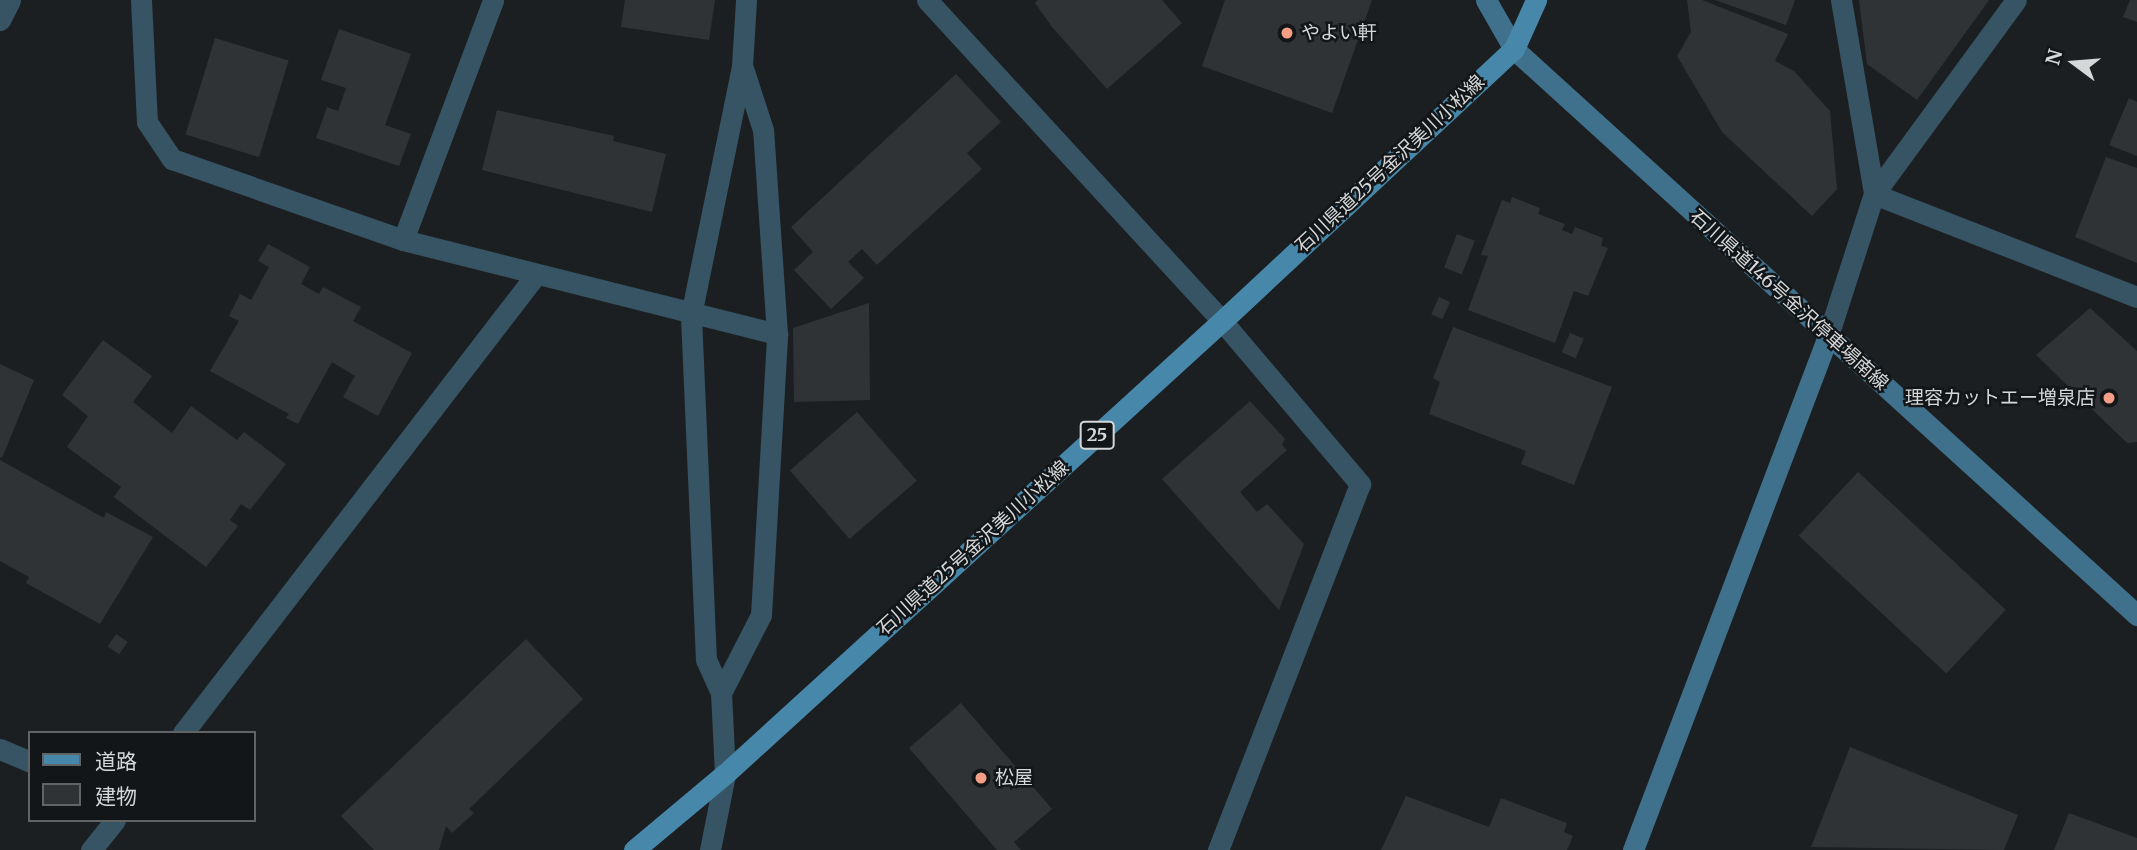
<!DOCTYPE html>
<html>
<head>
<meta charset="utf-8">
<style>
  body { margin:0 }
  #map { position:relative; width:2137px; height:850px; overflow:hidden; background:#1c1f21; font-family:Merriweather,"Noto Sans JP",serif }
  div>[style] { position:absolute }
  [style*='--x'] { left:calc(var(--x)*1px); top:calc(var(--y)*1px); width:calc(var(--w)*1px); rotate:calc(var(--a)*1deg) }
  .building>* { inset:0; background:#303335; transform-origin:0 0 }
  .lane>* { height:21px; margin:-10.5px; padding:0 10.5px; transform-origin:10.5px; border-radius:10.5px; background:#365464 }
  .street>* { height:21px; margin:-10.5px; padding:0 10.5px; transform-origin:10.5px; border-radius:10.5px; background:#365464 }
  .secondary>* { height:21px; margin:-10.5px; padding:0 10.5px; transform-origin:10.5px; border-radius:10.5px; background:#40718c }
  .primary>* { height:21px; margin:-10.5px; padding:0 10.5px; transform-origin:10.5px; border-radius:10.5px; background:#4788aa }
  .dots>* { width:19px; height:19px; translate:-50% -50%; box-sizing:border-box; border:4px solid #131618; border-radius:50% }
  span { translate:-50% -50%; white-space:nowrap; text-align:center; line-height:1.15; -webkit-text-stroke:5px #131618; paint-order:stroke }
  .shield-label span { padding:2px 5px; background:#131618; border:2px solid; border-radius:5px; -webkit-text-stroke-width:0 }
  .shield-label { font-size:18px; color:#d5d7d8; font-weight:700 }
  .poi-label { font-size:19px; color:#d5d7d8 }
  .left { translate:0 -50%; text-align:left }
  .right { translate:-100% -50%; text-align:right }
  .street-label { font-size:19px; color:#d5d7d8 }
  .legend { position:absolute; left:28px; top:731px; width:228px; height:91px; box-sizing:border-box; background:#131618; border:2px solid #616365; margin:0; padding:9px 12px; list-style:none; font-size:21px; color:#d5d7d8 }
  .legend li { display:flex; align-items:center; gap:14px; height:35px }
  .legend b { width:35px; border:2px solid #616365 }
  .north { position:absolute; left:2039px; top:28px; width:70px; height:70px; -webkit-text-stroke:5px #131618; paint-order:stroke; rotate:286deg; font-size:19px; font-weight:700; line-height:28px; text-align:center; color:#d5d7d8 }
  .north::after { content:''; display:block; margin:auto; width:24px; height:32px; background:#d5d7d8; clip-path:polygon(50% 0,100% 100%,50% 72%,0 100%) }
</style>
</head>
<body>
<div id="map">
  <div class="building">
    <i style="clip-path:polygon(625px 0,715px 0,709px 40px,621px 27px)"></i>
    <i style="clip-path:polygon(1038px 0,1162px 0,1182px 23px,1107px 89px,1052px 27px,1035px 3px)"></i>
    <i style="clip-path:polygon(1225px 0,1372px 0,1332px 113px,1202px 66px)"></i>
    <i style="clip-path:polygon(1687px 0,1702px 0,1788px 34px,1775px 61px,1794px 71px,1830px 111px,1837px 189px,1812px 216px,1722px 132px,1677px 56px,1691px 32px)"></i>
    <i style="clip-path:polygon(1715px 0,1795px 0,1786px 25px)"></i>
    <i style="clip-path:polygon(1859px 0,1989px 0,1917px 100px,1867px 64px)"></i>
    <i style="clip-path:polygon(2130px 0,2137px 0,2137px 22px,2123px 17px)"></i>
    <i style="clip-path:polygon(339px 29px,411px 54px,385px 125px,411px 134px,399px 166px,316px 138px,327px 107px,338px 111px,346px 88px,321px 80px)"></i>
    <i style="left:215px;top:38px;width:77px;height:101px;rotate:17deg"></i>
    <i style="clip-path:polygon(956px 74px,1001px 122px,967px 153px,982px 169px,877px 265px,862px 249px,848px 262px,864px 278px,831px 309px,794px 270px,813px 252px,791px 227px)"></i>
    <i style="clip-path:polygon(2129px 98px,2137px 102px,2137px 156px,2109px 145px)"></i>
    <i style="clip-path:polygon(497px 110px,614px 136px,613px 141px,666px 154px,652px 212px,482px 170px)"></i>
    <i style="clip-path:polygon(2106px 157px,2137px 168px,2137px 263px,2075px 237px)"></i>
    <i style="clip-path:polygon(1512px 197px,1540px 208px,1538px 214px,1565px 224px,1562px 230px,1572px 234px,1575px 227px,1603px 238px,1601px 246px,1608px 248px,1588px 296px,1574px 291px,1555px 343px,1468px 310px,1488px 256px,1481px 255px,1502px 200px,1510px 203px)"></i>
    <i style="left:1457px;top:234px;width:19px;height:36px;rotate:21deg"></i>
    <i style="clip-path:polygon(268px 244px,310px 267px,301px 284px,319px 294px,323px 287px,361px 307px,353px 321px,412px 353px,378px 416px,343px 397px,355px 376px,332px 362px,298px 424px,286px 418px,289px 414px,210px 371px,239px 321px,229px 316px,240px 294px,251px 300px,269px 267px,258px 261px)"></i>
    <i style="left:1439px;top:297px;width:12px;height:19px;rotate:24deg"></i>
    <i style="clip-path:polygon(869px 303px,870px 400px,794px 402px,793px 328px)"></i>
    <i style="clip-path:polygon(2090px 308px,2137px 351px,2137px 442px,2127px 443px,2036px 355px)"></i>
    <i style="clip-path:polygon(1453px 327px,1612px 387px,1574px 485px,1521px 464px,1526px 451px,1429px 414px,1440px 382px,1433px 378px)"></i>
    <i style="left:1570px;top:333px;width:15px;height:21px;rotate:23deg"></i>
    <i style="clip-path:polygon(103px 340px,152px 376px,133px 402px,172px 433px,191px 406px,237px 440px,244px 432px,286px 464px,250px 510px,241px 504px,230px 520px,238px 526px,206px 567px,114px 497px,121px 487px,67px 447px,88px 416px,62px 395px)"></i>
    <i style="clip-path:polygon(0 364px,34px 380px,2px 458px,0 457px)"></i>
    <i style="clip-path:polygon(1250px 401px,1285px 439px,1282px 445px,1287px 450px,1240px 492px,1257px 512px,1267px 504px,1304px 544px,1279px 610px,1162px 479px)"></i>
    <i style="left:857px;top:412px;width:91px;height:89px;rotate:49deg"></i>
    <i style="clip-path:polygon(0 460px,104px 518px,106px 512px,153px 537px,100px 624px,26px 583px,29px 577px,0 561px)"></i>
    <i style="left:1858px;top:472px;width:202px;height:87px;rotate:43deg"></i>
    <i style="left:116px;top:634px;width:14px;height:15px;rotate:34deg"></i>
    <i style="clip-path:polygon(526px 639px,583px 699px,469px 809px,474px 813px,452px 833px,446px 826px,439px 850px,374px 850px,341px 816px)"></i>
    <i style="clip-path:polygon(961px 703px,1052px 809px,1014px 842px,1021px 850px,997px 850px,909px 748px)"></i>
    <i style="clip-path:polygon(1850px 747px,2018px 815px,2004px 850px,1811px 847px)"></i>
    <i style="clip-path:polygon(1406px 796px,1489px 827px,1501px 798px,1567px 823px,1564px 832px,1573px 836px,1567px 850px,1381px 850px)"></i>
    <i style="clip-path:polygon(2069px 813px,2137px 838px,2137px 850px,2054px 850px)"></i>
  </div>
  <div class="lane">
    <i style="--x:0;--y:20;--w:22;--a:-63"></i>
    <i style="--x:0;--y:749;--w:33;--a:23"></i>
  </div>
  <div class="street">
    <i style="--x:141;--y:0;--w:122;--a:87.2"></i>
    <i style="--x:147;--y:122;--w:45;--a:56"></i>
    <i style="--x:172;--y:159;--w:245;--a:19.3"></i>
    <i style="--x:403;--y:240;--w:386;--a:14.1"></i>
    <i style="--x:927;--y:0;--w:436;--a:47.4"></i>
    <i style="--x:1222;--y:321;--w:214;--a:49.7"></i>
    <i style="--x:1360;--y:484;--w:393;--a:111.2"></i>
    <i style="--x:1841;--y:0;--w:197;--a:80.3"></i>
    <i style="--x:1874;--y:194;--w:282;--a:21.4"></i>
    <i style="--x:403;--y:240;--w:256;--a:-69.4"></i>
    <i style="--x:1828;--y:336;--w:149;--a:-72.1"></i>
    <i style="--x:1874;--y:194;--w:240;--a:-53.8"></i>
    <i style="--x:721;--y:693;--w:88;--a:-62.9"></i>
    <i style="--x:761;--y:615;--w:281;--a:-86.7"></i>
    <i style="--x:777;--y:334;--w:204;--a:-93.9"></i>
    <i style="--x:763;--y:130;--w:65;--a:-107.9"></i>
    <i style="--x:183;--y:733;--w:577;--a:-52.4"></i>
    <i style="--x:91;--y:850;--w:38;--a:-51"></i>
    <i style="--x:710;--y:850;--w:77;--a:-78.8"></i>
    <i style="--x:725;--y:774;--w:81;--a:-92.8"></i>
    <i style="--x:721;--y:693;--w:36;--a:-114"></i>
    <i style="--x:706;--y:660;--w:345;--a:-92.5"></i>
    <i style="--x:691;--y:315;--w:254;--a:-78.4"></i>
    <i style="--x:742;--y:66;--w:66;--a:-86.5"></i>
  </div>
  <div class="secondary">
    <i style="--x:1486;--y:0;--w:56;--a:60.3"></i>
    <i style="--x:1514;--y:49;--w:842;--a:42.26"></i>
    <i style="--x:1633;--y:850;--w:550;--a:-69.22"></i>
  </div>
  <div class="primary">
    <i style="--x:634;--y:850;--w:119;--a:-39.9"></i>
    <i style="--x:725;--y:774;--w:672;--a:-42.35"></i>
    <i style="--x:1222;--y:321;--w:399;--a:-43"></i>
    <i style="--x:1514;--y:49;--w:54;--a:-65.8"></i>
  </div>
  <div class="dots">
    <i style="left:1287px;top:33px;background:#f49e86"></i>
    <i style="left:2109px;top:398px;background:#f49e86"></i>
    <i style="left:981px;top:778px;background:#f49e86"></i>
  </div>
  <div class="shield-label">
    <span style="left:1097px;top:435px">25</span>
  </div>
  <div class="poi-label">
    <span class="left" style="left:1301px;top:33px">やよい軒</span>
    <span class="right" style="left:2095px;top:398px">理容カットエー増泉店</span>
    <span class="left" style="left:995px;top:778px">松屋</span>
  </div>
  <div class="street-label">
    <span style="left:1390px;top:164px;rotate:-43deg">石川県道25号金沢美川小松線</span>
    <span style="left:1789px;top:300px;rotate:42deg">石川県道146号金沢停車場南線</span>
    <span style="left:973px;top:548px;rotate:-42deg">石川県道25号金沢美川小松線</span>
  </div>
  <ul class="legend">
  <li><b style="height:9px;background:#4788aa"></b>道路</li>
  <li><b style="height:19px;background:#303335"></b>建物</li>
  </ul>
  <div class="north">N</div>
</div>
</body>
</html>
